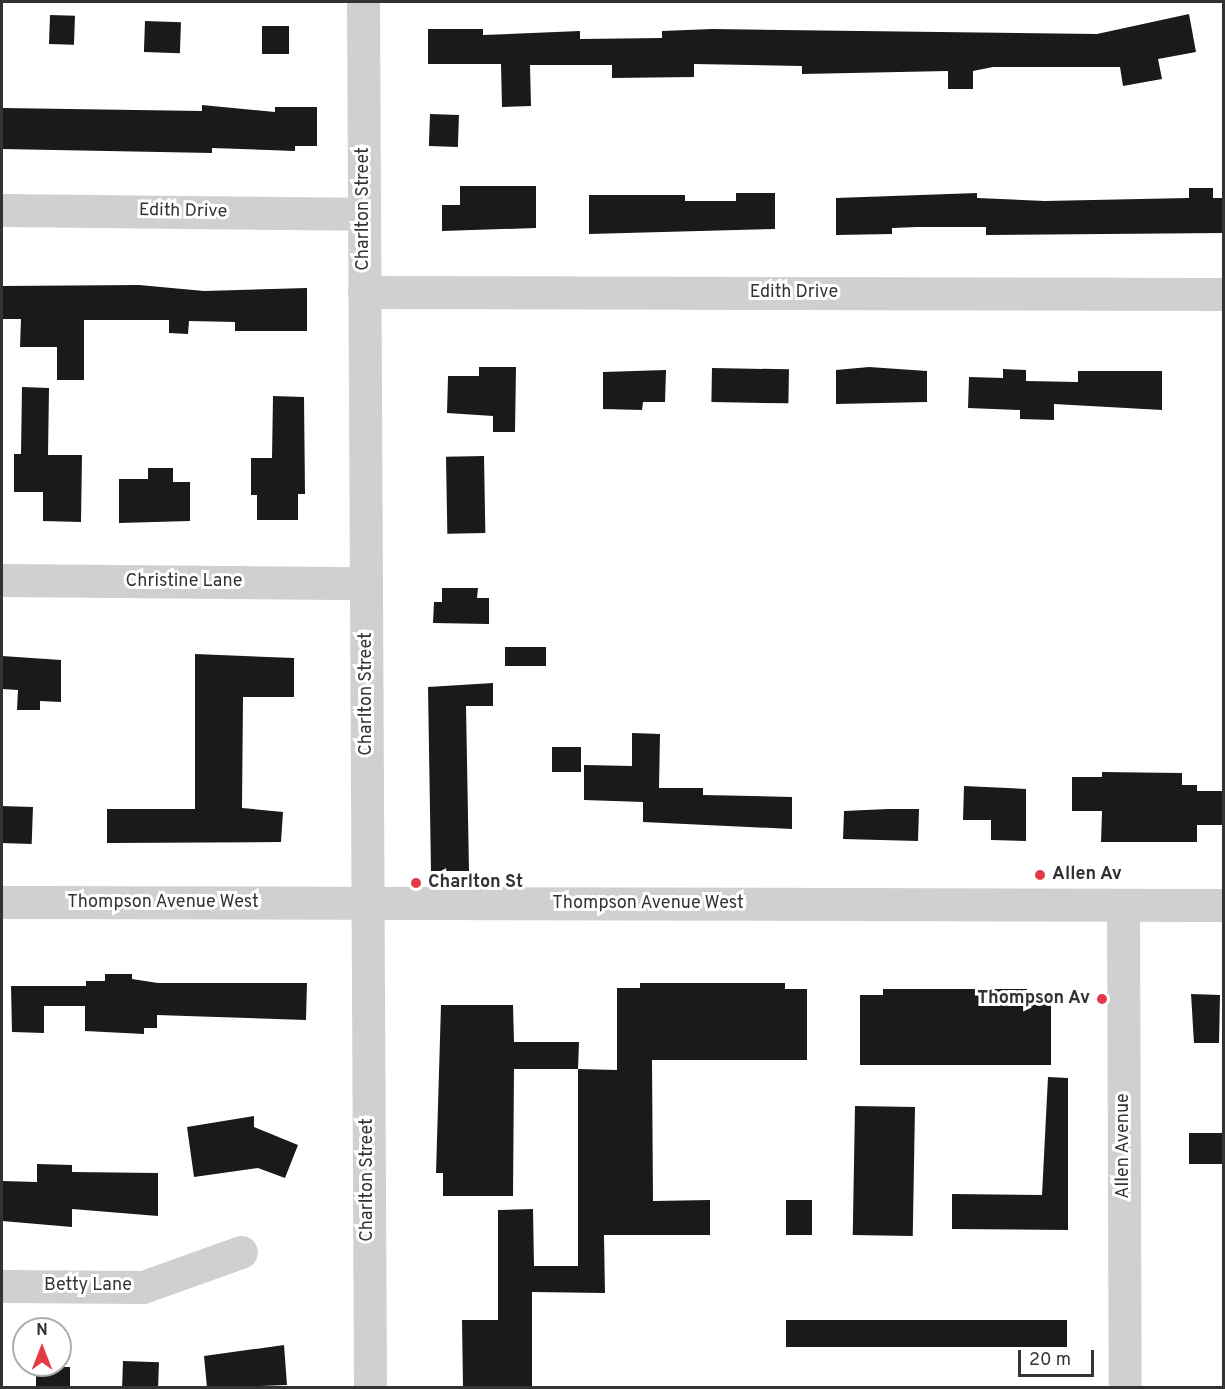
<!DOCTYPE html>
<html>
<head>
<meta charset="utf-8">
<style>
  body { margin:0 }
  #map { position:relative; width:1225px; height:1389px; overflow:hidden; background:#fff; font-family:Overpass,sans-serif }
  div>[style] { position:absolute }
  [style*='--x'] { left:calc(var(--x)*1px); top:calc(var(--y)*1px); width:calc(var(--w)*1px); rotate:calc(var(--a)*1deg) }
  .building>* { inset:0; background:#1a1a1a; transform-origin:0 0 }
  .minor>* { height:33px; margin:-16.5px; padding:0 16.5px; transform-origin:16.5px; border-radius:16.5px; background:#d0d0d0 }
  .dots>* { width:16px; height:16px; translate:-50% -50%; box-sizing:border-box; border:3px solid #fff; border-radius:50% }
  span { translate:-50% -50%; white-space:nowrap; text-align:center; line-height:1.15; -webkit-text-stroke:6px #fff; paint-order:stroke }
  .street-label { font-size:18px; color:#333 }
  .poi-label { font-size:18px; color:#333; font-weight:700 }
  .left { translate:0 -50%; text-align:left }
  .right { translate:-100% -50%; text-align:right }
  .frame { position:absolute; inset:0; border:3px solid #333; pointer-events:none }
  .north { position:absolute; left:12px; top:1317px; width:60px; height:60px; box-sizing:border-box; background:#fff; border:2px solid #adadad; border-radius:50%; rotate:0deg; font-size:16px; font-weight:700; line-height:24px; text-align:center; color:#333 }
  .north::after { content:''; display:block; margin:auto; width:21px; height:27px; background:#e63946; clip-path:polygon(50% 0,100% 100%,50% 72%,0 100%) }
  .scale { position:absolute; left:1018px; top:1350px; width:76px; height:27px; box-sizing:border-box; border:3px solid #333; border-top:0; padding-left:8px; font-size:18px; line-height:21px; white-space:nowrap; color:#333; -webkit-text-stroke:4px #fff; paint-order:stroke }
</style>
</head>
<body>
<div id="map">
  <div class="building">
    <i style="clip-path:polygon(1189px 14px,1196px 52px,1158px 59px,1162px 79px,1123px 86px,1120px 67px,993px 67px,973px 71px,973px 89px,948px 89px,948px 71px,802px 74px,802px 66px,694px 64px,694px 77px,612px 78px,612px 65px,530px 65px,531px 106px,502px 107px,501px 64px,428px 64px,428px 29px,483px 29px,483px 35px,580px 31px,580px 39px,662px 38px,662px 31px,712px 29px,1097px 34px)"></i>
    <i style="left:50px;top:15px;width:25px;height:29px;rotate:2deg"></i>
    <i style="left:145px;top:21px;width:36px;height:31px;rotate:2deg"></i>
    <i style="left:262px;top:26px;width:27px;height:28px"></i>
    <i style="clip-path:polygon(202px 105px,275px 112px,275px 107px,317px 107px,317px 146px,295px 146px,295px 151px,212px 148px,212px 153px,2px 149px,2px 108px,202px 111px)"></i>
    <i style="left:430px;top:114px;width:29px;height:32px;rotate:2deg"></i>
    <i style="clip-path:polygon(460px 186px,536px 186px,536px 228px,442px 231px,442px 205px,460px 205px)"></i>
    <i style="clip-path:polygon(1189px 188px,1213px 188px,1213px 198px,1224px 198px,1224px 233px,986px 235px,986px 227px,917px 227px,892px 228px,892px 234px,836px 235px,836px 198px,977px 193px,977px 198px,1045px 201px,1189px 198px)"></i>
    <i style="clip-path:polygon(736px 193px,775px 193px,775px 229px,589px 234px,589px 195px,685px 195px,685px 201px,736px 201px)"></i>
    <i style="clip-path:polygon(139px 285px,204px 291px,307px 288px,307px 331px,235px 331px,235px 322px,189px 321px,188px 334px,169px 333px,169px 320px,84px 320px,84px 380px,57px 380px,57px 347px,20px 347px,21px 319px,2px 319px,2px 286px)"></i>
    <i style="clip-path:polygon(479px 367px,516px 367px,515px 432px,493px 432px,493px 416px,447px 413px,448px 376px,479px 376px)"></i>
    <i style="clip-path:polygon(869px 367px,927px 371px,927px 402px,836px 404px,836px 370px)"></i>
    <i style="left:712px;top:368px;width:77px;height:34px;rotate:1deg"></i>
    <i style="clip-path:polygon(1003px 369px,1026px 370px,1026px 381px,1078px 382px,1078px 371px,1162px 371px,1162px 410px,1054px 404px,1054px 420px,1020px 419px,1020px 410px,968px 408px,969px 377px,1003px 378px)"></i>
    <i style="clip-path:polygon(666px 370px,665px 402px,643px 402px,642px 410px,603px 409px,603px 372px)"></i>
    <i style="clip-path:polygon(22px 387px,49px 388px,48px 455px,82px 455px,81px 522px,43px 521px,43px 492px,14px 492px,14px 454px,21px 454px)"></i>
    <i style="clip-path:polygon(273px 396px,304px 397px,305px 494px,298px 494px,298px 520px,257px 520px,257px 495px,251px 495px,251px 458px,272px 458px)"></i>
    <i style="left:484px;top:456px;width:77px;height:38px;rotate:89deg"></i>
    <i style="clip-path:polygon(148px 468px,173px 468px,173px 482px,190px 482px,190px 521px,119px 523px,119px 479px,148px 479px)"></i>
    <i style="clip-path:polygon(442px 588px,478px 588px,477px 598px,489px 598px,489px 624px,433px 623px,434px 602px,442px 602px)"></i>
    <i style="left:546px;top:647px;width:19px;height:41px;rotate:90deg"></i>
    <i style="clip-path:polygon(195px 654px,294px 658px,294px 697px,243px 697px,242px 808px,283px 812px,281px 842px,107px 843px,107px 809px,195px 809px)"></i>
    <i style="clip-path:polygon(2px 656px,61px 660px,61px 702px,40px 701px,40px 710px,17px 710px,18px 690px,2px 689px)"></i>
    <i style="clip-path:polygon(493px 683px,493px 706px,466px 706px,469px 871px,431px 871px,428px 687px)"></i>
    <i style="clip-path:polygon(632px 733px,660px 734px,659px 788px,703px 788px,703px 795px,792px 797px,792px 829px,643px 822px,643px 802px,584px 800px,584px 765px,632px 766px)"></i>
    <i style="left:552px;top:747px;width:29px;height:25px"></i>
    <i style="clip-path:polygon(1102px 772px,1182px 773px,1182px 785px,1197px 785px,1197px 791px,1224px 791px,1224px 825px,1197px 825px,1197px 842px,1101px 842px,1102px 811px,1072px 811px,1072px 777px,1102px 777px)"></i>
    <i style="clip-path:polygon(964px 786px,1026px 789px,1026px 841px,991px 840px,991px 820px,963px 820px)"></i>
    <i style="left:2px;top:806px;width:31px;height:37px;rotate:2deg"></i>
    <i style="clip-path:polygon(888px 809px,919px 809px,918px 841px,843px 839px,844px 811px)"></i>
    <i style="clip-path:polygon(105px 974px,132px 974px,132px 979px,158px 983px,307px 983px,306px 1020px,157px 1015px,157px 1028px,144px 1028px,144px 1034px,85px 1031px,85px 1006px,44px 1006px,44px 1033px,12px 1032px,11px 986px,86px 986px,86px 981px,105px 981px)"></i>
    <i style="clip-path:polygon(640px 983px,785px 983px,785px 989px,807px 989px,807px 1060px,652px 1060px,653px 1201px,710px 1200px,710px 1235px,604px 1235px,605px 1293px,532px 1292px,532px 1388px,463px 1388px,462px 1320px,498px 1320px,498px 1210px,533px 1209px,534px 1266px,578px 1266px,578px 1069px,617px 1070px,617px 988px,640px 988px)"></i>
    <i style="clip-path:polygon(883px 989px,1027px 989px,1027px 995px,1051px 995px,1051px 1065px,860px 1065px,860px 995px,883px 995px)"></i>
    <i style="clip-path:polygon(1191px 994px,1220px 995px,1219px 1043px,1194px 1043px)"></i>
    <i style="clip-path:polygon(441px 1005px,513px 1005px,514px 1042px,579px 1042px,578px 1069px,514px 1069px,513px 1196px,443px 1196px,443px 1173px,436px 1173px)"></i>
    <i style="clip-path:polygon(1048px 1077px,1068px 1078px,1068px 1230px,952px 1229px,952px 1194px,1042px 1195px)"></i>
    <i style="left:915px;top:1107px;width:129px;height:60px;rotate:91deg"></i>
    <i style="clip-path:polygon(254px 1116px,254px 1127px,298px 1145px,285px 1178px,258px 1168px,194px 1177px,187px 1127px)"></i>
    <i style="left:1189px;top:1133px;width:35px;height:31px"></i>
    <i style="clip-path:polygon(37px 1164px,72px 1165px,72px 1172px,158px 1173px,158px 1216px,72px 1209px,72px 1227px,2px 1221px,2px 1181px,37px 1182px)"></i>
    <i style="left:786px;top:1200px;width:26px;height:35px"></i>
    <i style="left:1067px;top:1320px;width:27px;height:281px;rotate:90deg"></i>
    <i style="clip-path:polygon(284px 1345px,287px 1385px,207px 1388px,204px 1356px)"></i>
    <i style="left:123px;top:1361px;width:36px;height:27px;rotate:2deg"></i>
    <i style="left:36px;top:1367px;width:34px;height:21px"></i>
  </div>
  <div class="minor">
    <i style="--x:363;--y:2;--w:1386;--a:89.71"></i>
    <i style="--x:2;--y:210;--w:362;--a:0.6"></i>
    <i style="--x:364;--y:292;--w:860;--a:0.13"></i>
    <i style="--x:2;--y:580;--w:364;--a:0.5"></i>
    <i style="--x:2;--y:902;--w:1222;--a:0.14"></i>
    <i style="--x:1123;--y:905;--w:483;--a:89.8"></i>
    <i style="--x:2;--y:1286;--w:141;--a:0.4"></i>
    <i style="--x:143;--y:1287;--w:104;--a:-19.7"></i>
  </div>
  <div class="dots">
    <i style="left:1040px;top:875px;background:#e63946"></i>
    <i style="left:416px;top:883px;background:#e63946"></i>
    <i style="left:1102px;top:999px;background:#e63946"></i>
  </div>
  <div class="street-label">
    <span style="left:364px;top:209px;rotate:-90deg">Charlton Street</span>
    <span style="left:183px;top:212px;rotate:1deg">Edith Drive</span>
    <span style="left:794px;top:293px">Edith Drive</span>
    <span style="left:184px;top:582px">Christine Lane</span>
    <span style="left:367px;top:694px;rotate:-90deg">Charlton Street</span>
    <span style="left:163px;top:903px">Thompson Avenue West</span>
    <span style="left:648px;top:904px">Thompson Avenue West</span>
    <span style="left:1124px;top:1146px;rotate:-90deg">Allen Avenue</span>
    <span style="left:368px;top:1180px;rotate:-90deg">Charlton Street</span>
    <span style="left:88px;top:1286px">Betty Lane</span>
  </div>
  <div class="poi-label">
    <span class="left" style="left:1052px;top:875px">Allen Av</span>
    <span class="left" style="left:428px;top:883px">Charlton St</span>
    <span class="right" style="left:1090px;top:999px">Thompson Av</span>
  </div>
  <div class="frame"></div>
  <div class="north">N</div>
  <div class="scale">20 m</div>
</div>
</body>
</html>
